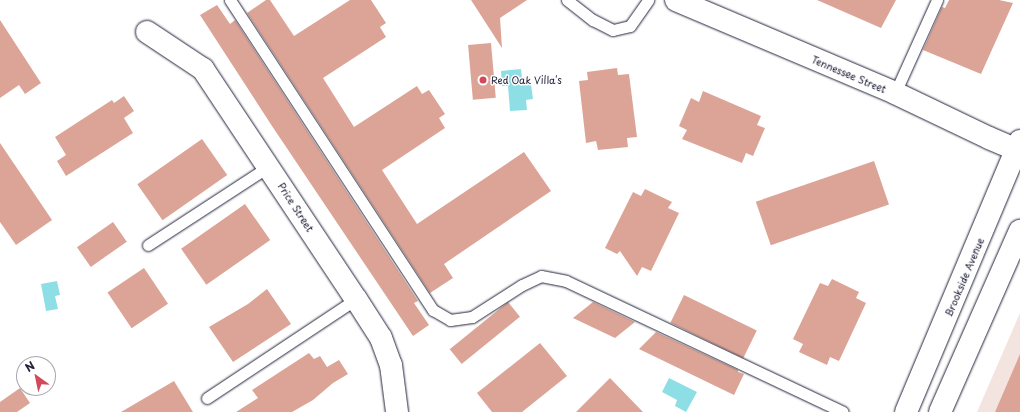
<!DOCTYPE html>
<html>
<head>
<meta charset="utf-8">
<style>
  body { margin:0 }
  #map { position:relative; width:1020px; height:412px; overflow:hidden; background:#fff; font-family:"Playpen Sans",sans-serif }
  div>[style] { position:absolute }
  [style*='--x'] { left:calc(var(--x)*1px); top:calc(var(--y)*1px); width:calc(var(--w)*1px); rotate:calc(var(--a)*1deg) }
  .built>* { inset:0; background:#f4e4e0 }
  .water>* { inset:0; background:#8ddfe5 }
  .building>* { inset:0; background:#dca496; transform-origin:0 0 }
  .roads { filter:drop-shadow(0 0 1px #22223b) drop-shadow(0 0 1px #22223b) }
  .lane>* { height:11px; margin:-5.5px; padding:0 5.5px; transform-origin:5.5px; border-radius:5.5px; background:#fff }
  .street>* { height:22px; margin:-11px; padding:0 11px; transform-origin:11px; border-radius:11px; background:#fff }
  .secondary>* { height:22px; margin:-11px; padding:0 11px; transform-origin:11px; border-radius:11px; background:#fff }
  .dots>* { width:11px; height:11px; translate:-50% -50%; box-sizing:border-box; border:2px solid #fff; border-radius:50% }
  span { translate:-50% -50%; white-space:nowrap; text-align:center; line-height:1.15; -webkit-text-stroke:3px #fff; paint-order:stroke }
  .street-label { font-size:10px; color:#22223b }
  .poi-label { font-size:10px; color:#22223b }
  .left { translate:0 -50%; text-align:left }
  .north { position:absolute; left:16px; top:356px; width:40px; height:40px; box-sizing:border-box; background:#fff; border:1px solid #a7a7b1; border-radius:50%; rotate:327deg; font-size:11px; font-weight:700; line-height:16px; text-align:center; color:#22223b }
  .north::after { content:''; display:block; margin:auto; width:14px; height:18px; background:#d1495b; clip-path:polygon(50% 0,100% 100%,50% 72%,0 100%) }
</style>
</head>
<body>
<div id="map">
  <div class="built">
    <i style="clip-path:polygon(1020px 313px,1020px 412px,977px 412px)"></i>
  </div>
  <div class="water">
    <i style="clip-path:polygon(521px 69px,522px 78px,530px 77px,533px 99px,526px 100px,527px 110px,510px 111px,508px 86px,502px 86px,501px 71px)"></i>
    <i style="clip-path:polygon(57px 281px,60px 295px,55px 296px,58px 309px,46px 311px,41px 284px)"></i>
    <i style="clip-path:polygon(669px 378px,697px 392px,686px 412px,675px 406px,677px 400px,662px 392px)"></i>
  </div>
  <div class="building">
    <i style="clip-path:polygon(266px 0,270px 0,294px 36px,350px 0,371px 0,386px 23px,380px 27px,386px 37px,323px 78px,354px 127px,417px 86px,422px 94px,429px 90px,445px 114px,439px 118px,445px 128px,382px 170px,417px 224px,524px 152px,551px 191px,444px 264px,453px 278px,430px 293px,247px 13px)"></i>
    <i style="clip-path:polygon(471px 0,527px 0,500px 18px,502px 48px)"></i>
    <i style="clip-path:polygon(817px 0,896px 0,881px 28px)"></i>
    <i style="clip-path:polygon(949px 0,999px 0,1013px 3px,981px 74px,923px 50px,942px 7px,945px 8px)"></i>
    <i style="clip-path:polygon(217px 5px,230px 24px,235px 20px,418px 301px,414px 303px,429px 325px,413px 336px,272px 126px,200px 15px)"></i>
    <i style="clip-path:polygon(0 20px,41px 83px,25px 94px,19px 85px,0 98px)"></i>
    <i style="left:491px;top:43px;width:55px;height:23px;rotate:85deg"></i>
    <i style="clip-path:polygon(617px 68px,618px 75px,629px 74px,637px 137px,627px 138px,628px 147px,598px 150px,596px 141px,586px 143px,579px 81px,588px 80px,587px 72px)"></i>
    <i style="clip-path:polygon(703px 91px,761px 116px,757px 125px,765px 128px,753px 156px,746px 153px,742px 163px,682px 139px,687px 130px,679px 126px,691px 98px,699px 102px)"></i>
    <i style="clip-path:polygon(124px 96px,134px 111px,124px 118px,133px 133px,66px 176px,57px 161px,66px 155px,55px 137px,112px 100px,114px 103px)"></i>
    <i style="left:202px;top:139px;width:44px;height:79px;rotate:55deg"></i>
    <i style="clip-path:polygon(0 143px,52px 220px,16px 245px,0 222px)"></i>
    <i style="left:874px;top:161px;width:46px;height:125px;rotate:71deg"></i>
    <i style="clip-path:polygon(645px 189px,672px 202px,668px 208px,679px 213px,651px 271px,642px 267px,637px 276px,620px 251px,617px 254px,605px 248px,633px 192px,641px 196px)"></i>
    <i style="left:245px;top:204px;width:44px;height:78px;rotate:55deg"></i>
    <i style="left:113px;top:222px;width:24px;height:44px;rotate:55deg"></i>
    <i style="left:144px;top:268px;width:43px;height:44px;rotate:56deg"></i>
    <i style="clip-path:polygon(832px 279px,859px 292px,856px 298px,866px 303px,839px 361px,830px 357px,827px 365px,799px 352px,803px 344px,793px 339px,820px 283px,828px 286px)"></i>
    <i style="clip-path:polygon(267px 289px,291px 324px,233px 362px,209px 327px,248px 304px)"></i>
    <i style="left:684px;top:295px;width:81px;height:31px;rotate:26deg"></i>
    <i style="left:508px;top:302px;width:19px;height:75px;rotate:51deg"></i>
    <i style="clip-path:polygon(593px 302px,635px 322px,615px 338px,573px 318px)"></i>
    <i style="clip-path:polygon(656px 332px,738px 370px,738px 372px,744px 374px,734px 395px,639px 349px)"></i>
    <i style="clip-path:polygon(540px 343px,567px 376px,522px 412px,492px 412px,477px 393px)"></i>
    <i style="clip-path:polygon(309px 353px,314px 359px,320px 356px,327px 367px,339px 360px,348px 374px,333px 383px,313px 400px,292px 412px,236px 412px,258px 398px,252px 390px)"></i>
    <i style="clip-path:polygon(1020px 354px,1020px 412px,995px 412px)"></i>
    <i style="clip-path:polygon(610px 378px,643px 412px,576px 412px)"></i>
    <i style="clip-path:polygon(174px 381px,193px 412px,121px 412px)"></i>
    <i style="clip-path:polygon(20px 388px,30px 403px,17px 412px,0 412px,0 402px)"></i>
  </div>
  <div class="roads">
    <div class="lane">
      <i style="--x:230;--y:0;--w:371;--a:56.8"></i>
      <i style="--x:433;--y:310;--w:20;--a:30"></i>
      <i style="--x:450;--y:320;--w:22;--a:-8"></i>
      <i style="--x:472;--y:317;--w:59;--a:-32.6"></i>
      <i style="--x:522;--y:285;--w:21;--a:-25"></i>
      <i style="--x:541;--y:276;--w:25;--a:11"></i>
      <i style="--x:566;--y:281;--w:306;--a:25.3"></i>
      <i style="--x:567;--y:0;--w:33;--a:38"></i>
      <i style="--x:593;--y:20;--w:22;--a:27"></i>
      <i style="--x:613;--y:30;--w:17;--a:-13"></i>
      <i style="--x:630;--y:26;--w:32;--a:-55"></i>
      <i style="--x:895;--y:93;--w:102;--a:-65.7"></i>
      <i style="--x:148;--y:245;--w:145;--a:-33.1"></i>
      <i style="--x:207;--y:398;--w:179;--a:-33.6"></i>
    </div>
    <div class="street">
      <i style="--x:676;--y:0;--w:238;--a:23"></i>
      <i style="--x:895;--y:93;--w:104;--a:25.6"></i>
      <i style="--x:989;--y:138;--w:34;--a:23"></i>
      <i style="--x:147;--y:32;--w:67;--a:33.5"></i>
      <i style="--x:203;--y:69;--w:276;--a:56.4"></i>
      <i style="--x:356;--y:299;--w:46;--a:57.3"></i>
      <i style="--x:381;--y:338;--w:29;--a:70"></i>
      <i style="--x:391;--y:365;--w:47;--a:82.7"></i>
    </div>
    <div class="secondary">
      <i style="--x:906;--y:412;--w:294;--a:-67.2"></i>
      <i style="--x:940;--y:412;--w:198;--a:-66.2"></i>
    </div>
  </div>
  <div class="dots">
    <i style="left:483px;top:80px;background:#d1495b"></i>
  </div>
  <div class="street-label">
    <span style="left:849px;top:74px;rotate:23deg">Tennessee Street</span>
    <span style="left:296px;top:207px;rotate:57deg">Price Street</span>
    <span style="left:964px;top:277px;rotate:-67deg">Brookside Avenue</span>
  </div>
  <div class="poi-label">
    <span class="left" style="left:491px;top:80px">Red Oak Villa's</span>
  </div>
  <div class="north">N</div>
</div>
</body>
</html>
